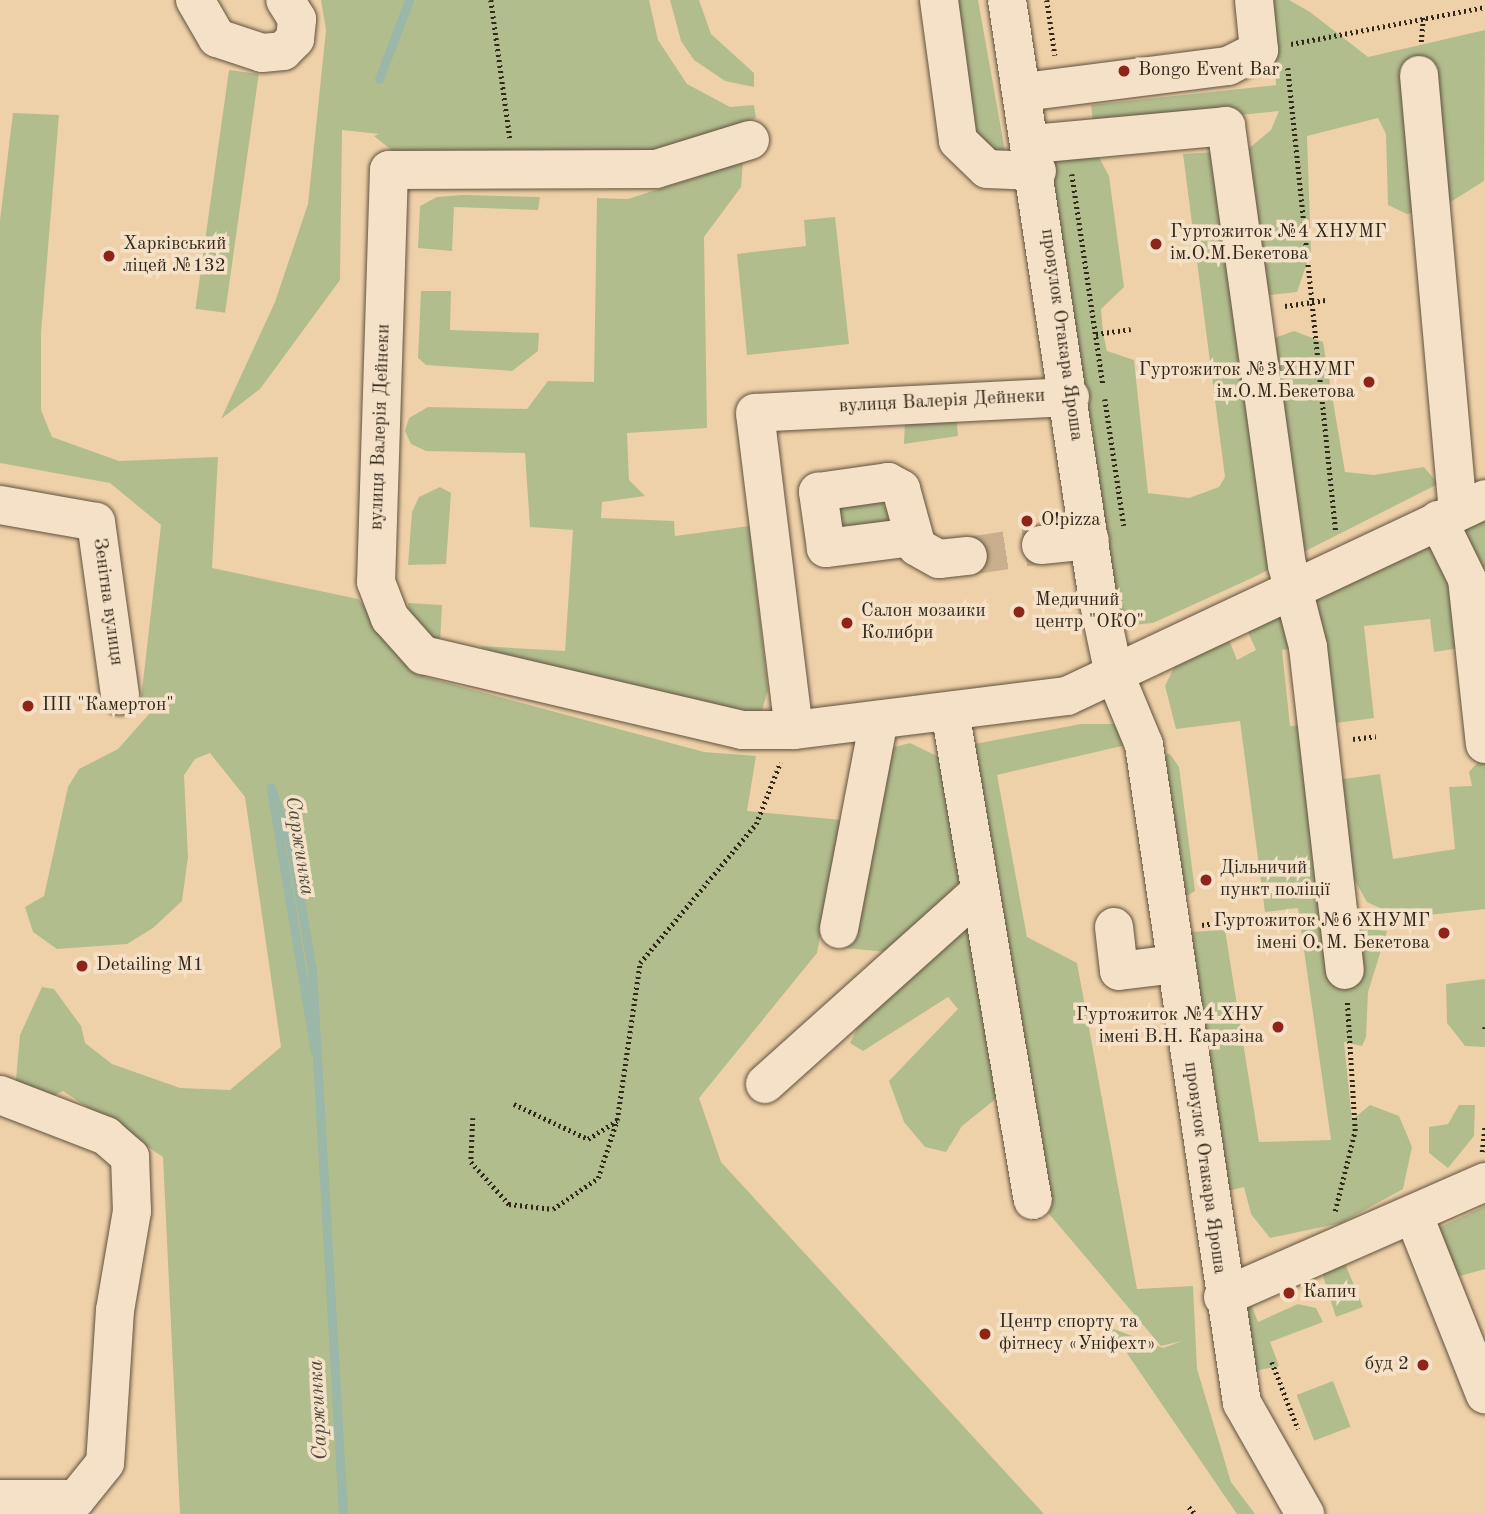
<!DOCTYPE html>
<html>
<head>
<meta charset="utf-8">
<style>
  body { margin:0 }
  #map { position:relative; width:1485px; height:1514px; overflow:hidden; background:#efd1a9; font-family:"Old Standard TT",serif }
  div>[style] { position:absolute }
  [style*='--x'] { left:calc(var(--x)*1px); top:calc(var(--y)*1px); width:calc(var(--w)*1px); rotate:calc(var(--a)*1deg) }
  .green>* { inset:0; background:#b2bd8e; transform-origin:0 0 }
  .stream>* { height:9px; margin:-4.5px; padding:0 4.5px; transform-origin:4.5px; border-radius:4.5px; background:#9ab7a8 }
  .minor-tunnel>* { height:38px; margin-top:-19px; transform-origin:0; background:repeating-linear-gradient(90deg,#c9af8d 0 38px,transparent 0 57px) }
  .path>* { height:4.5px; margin-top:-2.25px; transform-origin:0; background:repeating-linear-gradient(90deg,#32271b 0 2px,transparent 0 5.5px) }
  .roads { filter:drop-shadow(0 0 2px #61523e) drop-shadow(0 0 2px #61523e) }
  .minor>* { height:38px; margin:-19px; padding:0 19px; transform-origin:19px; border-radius:19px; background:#f5e1c7 }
  .dots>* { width:19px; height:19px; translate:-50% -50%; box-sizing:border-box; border:4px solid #f5e1c7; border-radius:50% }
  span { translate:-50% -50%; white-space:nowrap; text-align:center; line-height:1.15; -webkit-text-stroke:7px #f5e1c7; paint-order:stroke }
  .poi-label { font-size:19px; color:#32271b }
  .left { translate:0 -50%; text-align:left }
  .right { translate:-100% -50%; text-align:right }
  .street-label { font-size:19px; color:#32271b }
  .water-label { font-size:21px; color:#4c4b3e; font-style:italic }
</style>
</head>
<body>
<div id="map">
  <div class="green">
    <i style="clip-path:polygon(321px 0,649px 0,658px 40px,687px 84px,730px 107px,754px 105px,756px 118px,649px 158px,394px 152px,374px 136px,379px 134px,342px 130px,340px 280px,260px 389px,221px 419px,275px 302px,308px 204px,326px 30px)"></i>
    <i style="clip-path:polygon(670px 0,699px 0,711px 34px,754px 73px,754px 87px,725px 81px,694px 60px,681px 41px)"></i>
    <i style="clip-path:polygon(947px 0,978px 0,1006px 157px,980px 153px)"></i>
    <i style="clip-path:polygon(1272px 0,1289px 0,1310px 12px,1368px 57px,1485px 30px,1484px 181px,1441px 208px,1407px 214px,1388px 205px,1386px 134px,1378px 118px,1307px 136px,1311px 251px,1297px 292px,1269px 295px,1264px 284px,1246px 348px,1294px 331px,1323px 342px,1345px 472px,1374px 475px,1424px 467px,1438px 484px,1252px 578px,1153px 623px,1122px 626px,1113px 610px,1047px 158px,1095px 150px,1109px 176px,1124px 287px,1101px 309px,1103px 333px,1107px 351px,1134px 360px,1148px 493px,1189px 498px,1219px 487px,1225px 477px,1183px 154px,1247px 150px,1271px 130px,1279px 111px,1094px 130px,1091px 105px,1276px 85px)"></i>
    <i style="left:229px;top:70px;width:30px;height:241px;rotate:8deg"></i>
    <i style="clip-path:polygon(13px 113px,59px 115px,41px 333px,41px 410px,52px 437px,119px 461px,218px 457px,212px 568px,358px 599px,425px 677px,704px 752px,756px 756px,747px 811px,842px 820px,817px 953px,699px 1098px,721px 1162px,1044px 1514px,180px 1514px,163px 1157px,63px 1091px,47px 1099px,15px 1091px,20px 1035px,42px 987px,54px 989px,81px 1026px,85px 1043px,112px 1064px,180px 1088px,230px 1090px,281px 1047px,245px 797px,210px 753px,195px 759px,184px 775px,188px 857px,182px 901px,153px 928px,127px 944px,57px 949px,33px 932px,25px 907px,44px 896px,68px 787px,79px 769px,118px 749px,150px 713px,141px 699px,161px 525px,110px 483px,0 463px,0 220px)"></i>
    <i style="clip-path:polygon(743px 162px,741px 187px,704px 237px,707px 428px,627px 433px,629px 480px,645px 496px,602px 502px,601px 518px,674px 521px,675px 536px,749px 526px,768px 690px,760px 717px,568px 679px,479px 646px,565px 651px,573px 530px,530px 527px,525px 453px,426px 451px,411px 444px,405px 431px,409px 418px,428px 407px,527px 409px,548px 381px,594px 382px,597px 198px,628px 199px)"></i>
    <i style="clip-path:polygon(437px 197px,463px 195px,540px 197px,538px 210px,454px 207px,452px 251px,418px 248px,420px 206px)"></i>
    <i style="clip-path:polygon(835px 217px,849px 344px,747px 355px,737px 254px,806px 246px,804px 220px)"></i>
    <i style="clip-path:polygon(421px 291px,451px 291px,450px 330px,539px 333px,538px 351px,512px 371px,426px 365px,418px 358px)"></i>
    <i style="clip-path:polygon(956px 414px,958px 436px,904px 444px,905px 420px)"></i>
    <i style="clip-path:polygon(440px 487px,451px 493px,446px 564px,408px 565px,412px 512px,419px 497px)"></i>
    <i style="clip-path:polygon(881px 502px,890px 514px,885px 525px,844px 533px,839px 507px)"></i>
    <i style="clip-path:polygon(1485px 513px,1485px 644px,1434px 652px,1430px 619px,1364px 626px,1374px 718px,1328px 724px,1313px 591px)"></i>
    <i style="clip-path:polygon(408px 603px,442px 605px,440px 644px,410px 616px)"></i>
    <i style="clip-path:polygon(1286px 613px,1301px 647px,1282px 650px,1290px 726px,1310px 725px,1357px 928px,1387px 931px,1368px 992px,1366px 1037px,1362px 1046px,1344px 1042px,1352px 1120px,1370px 1105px,1399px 1116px,1412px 1147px,1403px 1189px,1341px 1223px,1270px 1238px,1251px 1214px,1244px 1187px,1220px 1193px,1189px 932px,1225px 930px,1259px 1142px,1331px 1140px,1298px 908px,1265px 912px,1240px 721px,1176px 729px,1165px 686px,1174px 667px,1228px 637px,1237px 660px,1256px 650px,1247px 630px)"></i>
    <i style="clip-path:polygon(1081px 724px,1116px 724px,1126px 745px,997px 775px,1027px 937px,1077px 963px,1137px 1289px,1193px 1286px,1197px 1369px,1231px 1482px,1255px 1514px,1237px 1514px,1109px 1327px,1163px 1348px,1182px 1341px,1161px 1346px,1039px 1202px,969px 745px)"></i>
    <i style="clip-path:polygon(910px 743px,945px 760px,967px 873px,898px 953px,845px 948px,887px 749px)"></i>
    <i style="clip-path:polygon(1170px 754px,1179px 767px,1195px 891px,1185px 897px,1164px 755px)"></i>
    <i style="clip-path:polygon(1485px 754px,1485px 909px,1401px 918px,1367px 902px,1349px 870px,1337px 780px,1380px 774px,1393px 859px,1455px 849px,1449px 787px,1472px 786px,1469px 772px)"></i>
    <i style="clip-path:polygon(975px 907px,998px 1097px,962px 1126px,946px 1152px,925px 1147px,904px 1122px,889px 1081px,958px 1009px,948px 997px,863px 1051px,850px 1043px,862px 1018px)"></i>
    <i style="clip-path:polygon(1485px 979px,1485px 1047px,1465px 1046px,1447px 1023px,1446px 984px)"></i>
    <i style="clip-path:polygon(1459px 1105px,1475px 1105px,1474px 1136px,1448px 1168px,1429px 1153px,1429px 1127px,1448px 1124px)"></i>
    <i style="clip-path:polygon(1485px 1206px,1485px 1269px,1453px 1278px,1436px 1229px)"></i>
    <i style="clip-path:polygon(1343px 1259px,1363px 1307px,1336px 1317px,1321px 1270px)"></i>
    <i style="clip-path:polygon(1251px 1304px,1258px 1322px,1298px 1304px,1316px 1308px,1323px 1322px,1270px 1342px,1279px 1366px,1255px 1371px,1240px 1312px)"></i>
    <i style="left:1333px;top:1381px;width:49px;height:39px;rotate:69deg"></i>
  </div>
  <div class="stream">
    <i style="--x:379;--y:79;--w:85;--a:-69.2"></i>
    <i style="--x:315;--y:1052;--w:268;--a:-99.5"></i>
    <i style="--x:271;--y:788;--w:58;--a:70.9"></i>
    <i style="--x:290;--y:843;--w:129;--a:80.2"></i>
    <i style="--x:312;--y:970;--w:545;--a:86.74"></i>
  </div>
  <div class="minor-tunnel">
    <i style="--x:968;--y:556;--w:74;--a:-8.6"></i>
  </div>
  <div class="path">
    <i style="--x:491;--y:0;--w:139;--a:82.2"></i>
    <i style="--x:1047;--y:0;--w:56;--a:81.7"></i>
    <i style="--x:1421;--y:42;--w:25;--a:-85"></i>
    <i style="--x:1291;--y:44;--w:197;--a:-10.8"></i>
    <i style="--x:1288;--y:68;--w:467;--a:84.1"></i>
    <i style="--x:1072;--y:174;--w:212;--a:81.6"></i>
    <i style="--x:1285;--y:306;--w:41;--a:-8.3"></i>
    <i style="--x:1096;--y:334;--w:35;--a:-8"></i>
    <i style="--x:1105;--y:399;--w:128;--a:81.5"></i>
    <i style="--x:1353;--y:739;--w:23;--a:-7"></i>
    <i style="--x:1202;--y:925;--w:24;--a:-9"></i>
    <i style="--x:1485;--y:1027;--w:2;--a:90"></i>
    <i style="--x:514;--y:1104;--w:82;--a:25.3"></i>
    <i style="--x:588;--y:1139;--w:34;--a:-32"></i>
    <i style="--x:473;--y:1118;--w:44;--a:92.6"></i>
    <i style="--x:471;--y:1162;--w:57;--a:47.9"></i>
    <i style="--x:509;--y:1204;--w:44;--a:6.5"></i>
    <i style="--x:553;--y:1209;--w:55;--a:-34.6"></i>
    <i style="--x:598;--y:1178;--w:61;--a:-71.9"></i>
    <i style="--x:617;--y:1120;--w:159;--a:-81.7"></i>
    <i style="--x:640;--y:963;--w:181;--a:-50.2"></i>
    <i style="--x:756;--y:824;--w:66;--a:-68.5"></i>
    <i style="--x:1482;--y:1152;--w:27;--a:-84"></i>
    <i style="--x:1335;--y:1211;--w:82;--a:-76"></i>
    <i style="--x:1355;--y:1131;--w:129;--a:-93.5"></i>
    <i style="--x:1272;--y:1362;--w:72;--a:68.8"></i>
    <i style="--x:1189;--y:1507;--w:9;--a:49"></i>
  </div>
  <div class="roads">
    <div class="minor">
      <i style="--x:195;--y:0;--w:44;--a:59.9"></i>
      <i style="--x:217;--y:38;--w:47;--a:18.4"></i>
      <i style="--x:262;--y:53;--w:21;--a:-5"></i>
      <i style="--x:283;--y:51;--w:17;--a:-45"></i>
      <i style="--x:295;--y:39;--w:20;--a:-84"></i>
      <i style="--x:297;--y:19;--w:22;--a:-122"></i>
      <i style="--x:939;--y:0;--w:142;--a:82.3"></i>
      <i style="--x:958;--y:141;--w:40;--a:44"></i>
      <i style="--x:987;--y:169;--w:50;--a:2.3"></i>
      <i style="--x:1007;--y:0;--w:601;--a:81.38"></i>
      <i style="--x:1097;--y:594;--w:78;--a:78.1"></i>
      <i style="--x:1113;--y:670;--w:81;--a:67.5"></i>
      <i style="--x:1144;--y:745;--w:665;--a:81.53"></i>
      <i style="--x:1242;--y:1403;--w:128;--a:60.4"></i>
      <i style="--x:1419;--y:75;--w:437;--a:84.9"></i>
      <i style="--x:1024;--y:92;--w:206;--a:-7.3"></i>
      <i style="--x:1228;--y:66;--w:35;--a:-27"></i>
      <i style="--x:1259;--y:50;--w:50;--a:-95.7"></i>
      <i style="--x:750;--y:140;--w:98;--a:162.9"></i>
      <i style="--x:656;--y:169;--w:267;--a:179.8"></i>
      <i style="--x:389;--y:170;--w:412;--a:91.8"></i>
      <i style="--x:376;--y:582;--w:39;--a:69"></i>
      <i style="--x:390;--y:618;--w:50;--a:48.3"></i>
      <i style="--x:423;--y:655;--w:328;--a:13.2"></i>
      <i style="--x:742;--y:730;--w:52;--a:0"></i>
      <i style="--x:1033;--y:144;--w:194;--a:-5.3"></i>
      <i style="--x:1226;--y:126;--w:443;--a:82.1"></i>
      <i style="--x:1287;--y:565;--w:85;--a:75.6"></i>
      <i style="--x:1308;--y:647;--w:325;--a:83.5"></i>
      <i style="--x:1070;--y:397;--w:315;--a:177.1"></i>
      <i style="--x:755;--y:413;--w:319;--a:83"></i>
      <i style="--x:794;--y:730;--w:275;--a:-7.1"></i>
      <i style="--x:1067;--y:696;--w:462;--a:-25.2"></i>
      <i style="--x:0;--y:505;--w:97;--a:10"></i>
      <i style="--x:96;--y:522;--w:175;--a:82.1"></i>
      <i style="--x:1438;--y:520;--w:66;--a:63.8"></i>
      <i style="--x:1467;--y:579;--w:166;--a:83.8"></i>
      <i style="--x:913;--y:537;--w:88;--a:172.8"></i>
      <i style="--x:826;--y:548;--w:57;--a:-98.1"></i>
      <i style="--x:818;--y:492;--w:71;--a:-8.1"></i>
      <i style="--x:888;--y:482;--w:15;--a:28"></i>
      <i style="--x:901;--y:489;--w:60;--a:74.6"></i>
      <i style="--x:917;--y:547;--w:25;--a:29"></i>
      <i style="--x:939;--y:559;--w:29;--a:-6"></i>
      <i style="--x:1041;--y:545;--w:49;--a:-5.8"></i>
      <i style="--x:950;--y:711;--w:496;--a:80.4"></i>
      <i style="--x:1114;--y:927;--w:44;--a:83.5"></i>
      <i style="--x:1119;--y:971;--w:56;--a:-7.1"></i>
      <i style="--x:839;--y:929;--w:213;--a:-79.2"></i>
      <i style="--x:765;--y:1084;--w:289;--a:-41.9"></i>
      <i style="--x:0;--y:1095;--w:114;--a:21.1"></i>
      <i style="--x:106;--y:1136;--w:32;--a:41"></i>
      <i style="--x:130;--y:1157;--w:54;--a:87.9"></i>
      <i style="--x:132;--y:1211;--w:100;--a:99.7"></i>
      <i style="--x:115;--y:1310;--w:153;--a:93.7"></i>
      <i style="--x:105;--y:1463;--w:46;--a:128.9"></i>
      <i style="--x:76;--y:1499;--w:76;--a:180"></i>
      <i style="--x:1414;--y:1216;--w:192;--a:68.3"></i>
      <i style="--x:1223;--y:1297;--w:286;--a:-23.7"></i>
    </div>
  </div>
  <div class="dots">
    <i style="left:1124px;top:71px;background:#8f2418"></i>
    <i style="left:1156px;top:244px;background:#8f2418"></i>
    <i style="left:109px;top:256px;background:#8f2418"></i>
    <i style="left:1369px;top:382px;background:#8f2418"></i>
    <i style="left:1027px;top:521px;background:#8f2418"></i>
    <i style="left:1019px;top:612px;background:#8f2418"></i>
    <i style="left:847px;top:623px;background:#8f2418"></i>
    <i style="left:28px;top:706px;background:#8f2418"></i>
    <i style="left:1206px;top:880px;background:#8f2418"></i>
    <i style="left:1444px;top:933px;background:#8f2418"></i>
    <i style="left:82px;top:966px;background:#8f2418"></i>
    <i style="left:1278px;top:1027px;background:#8f2418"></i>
    <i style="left:1289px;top:1293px;background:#8f2418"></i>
    <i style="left:985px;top:1334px;background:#8f2418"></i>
    <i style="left:1423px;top:1365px;background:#8f2418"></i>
  </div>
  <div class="poi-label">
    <span class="left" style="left:1138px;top:71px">Bongo Event Bar</span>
    <span class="left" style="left:1170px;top:244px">Гуртожиток №4 ХНУМГ<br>ім.О.М.Бекетова</span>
    <span class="left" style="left:123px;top:256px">Харківський<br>ліцей №132</span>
    <span class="right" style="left:1355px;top:382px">Гуртожиток №3 ХНУМГ<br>ім.О.М.Бекетова</span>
    <span class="left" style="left:1041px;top:521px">O!pizza</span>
    <span class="left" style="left:1035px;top:612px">Медичний<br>центр "ОКО"</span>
    <span class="left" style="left:861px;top:623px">Салон мозаики<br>Колибри</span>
    <span class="left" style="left:42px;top:706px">ПП "Камертон"</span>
    <span class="left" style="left:1220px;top:880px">Дільничий<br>пункт поліції</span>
    <span class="right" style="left:1430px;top:933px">Гуртожиток №6 ХНУМГ<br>імені О. М. Бекетова</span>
    <span class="left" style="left:96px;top:966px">Detailing M1</span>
    <span class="right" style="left:1264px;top:1027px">Гуртожиток №4 ХНУ<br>імені В.Н. Каразіна</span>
    <span class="left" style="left:1303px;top:1293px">Капич</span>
    <span class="left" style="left:999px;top:1334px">Центр спорту та<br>фітнесу «Уніфехт»</span>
    <span class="right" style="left:1409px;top:1365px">буд 2</span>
  </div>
  <div class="street-label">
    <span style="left:1061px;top:335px;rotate:82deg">провулок Отакара Яроша</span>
    <span style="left:942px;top:402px;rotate:-3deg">вулиця Валерія Дейнеки</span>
    <span style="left:381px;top:427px;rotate:-88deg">вулиця Валерія Дейнеки</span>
    <span style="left:107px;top:602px;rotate:82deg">Зенітна вулиця</span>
    <span style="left:1204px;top:1168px;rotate:82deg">провулок Отакара Яроша</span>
  </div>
  <div class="water-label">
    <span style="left:299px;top:846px;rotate:81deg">Саржинка</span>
    <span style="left:319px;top:1410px;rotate:-93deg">Саржинка</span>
  </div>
</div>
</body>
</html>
